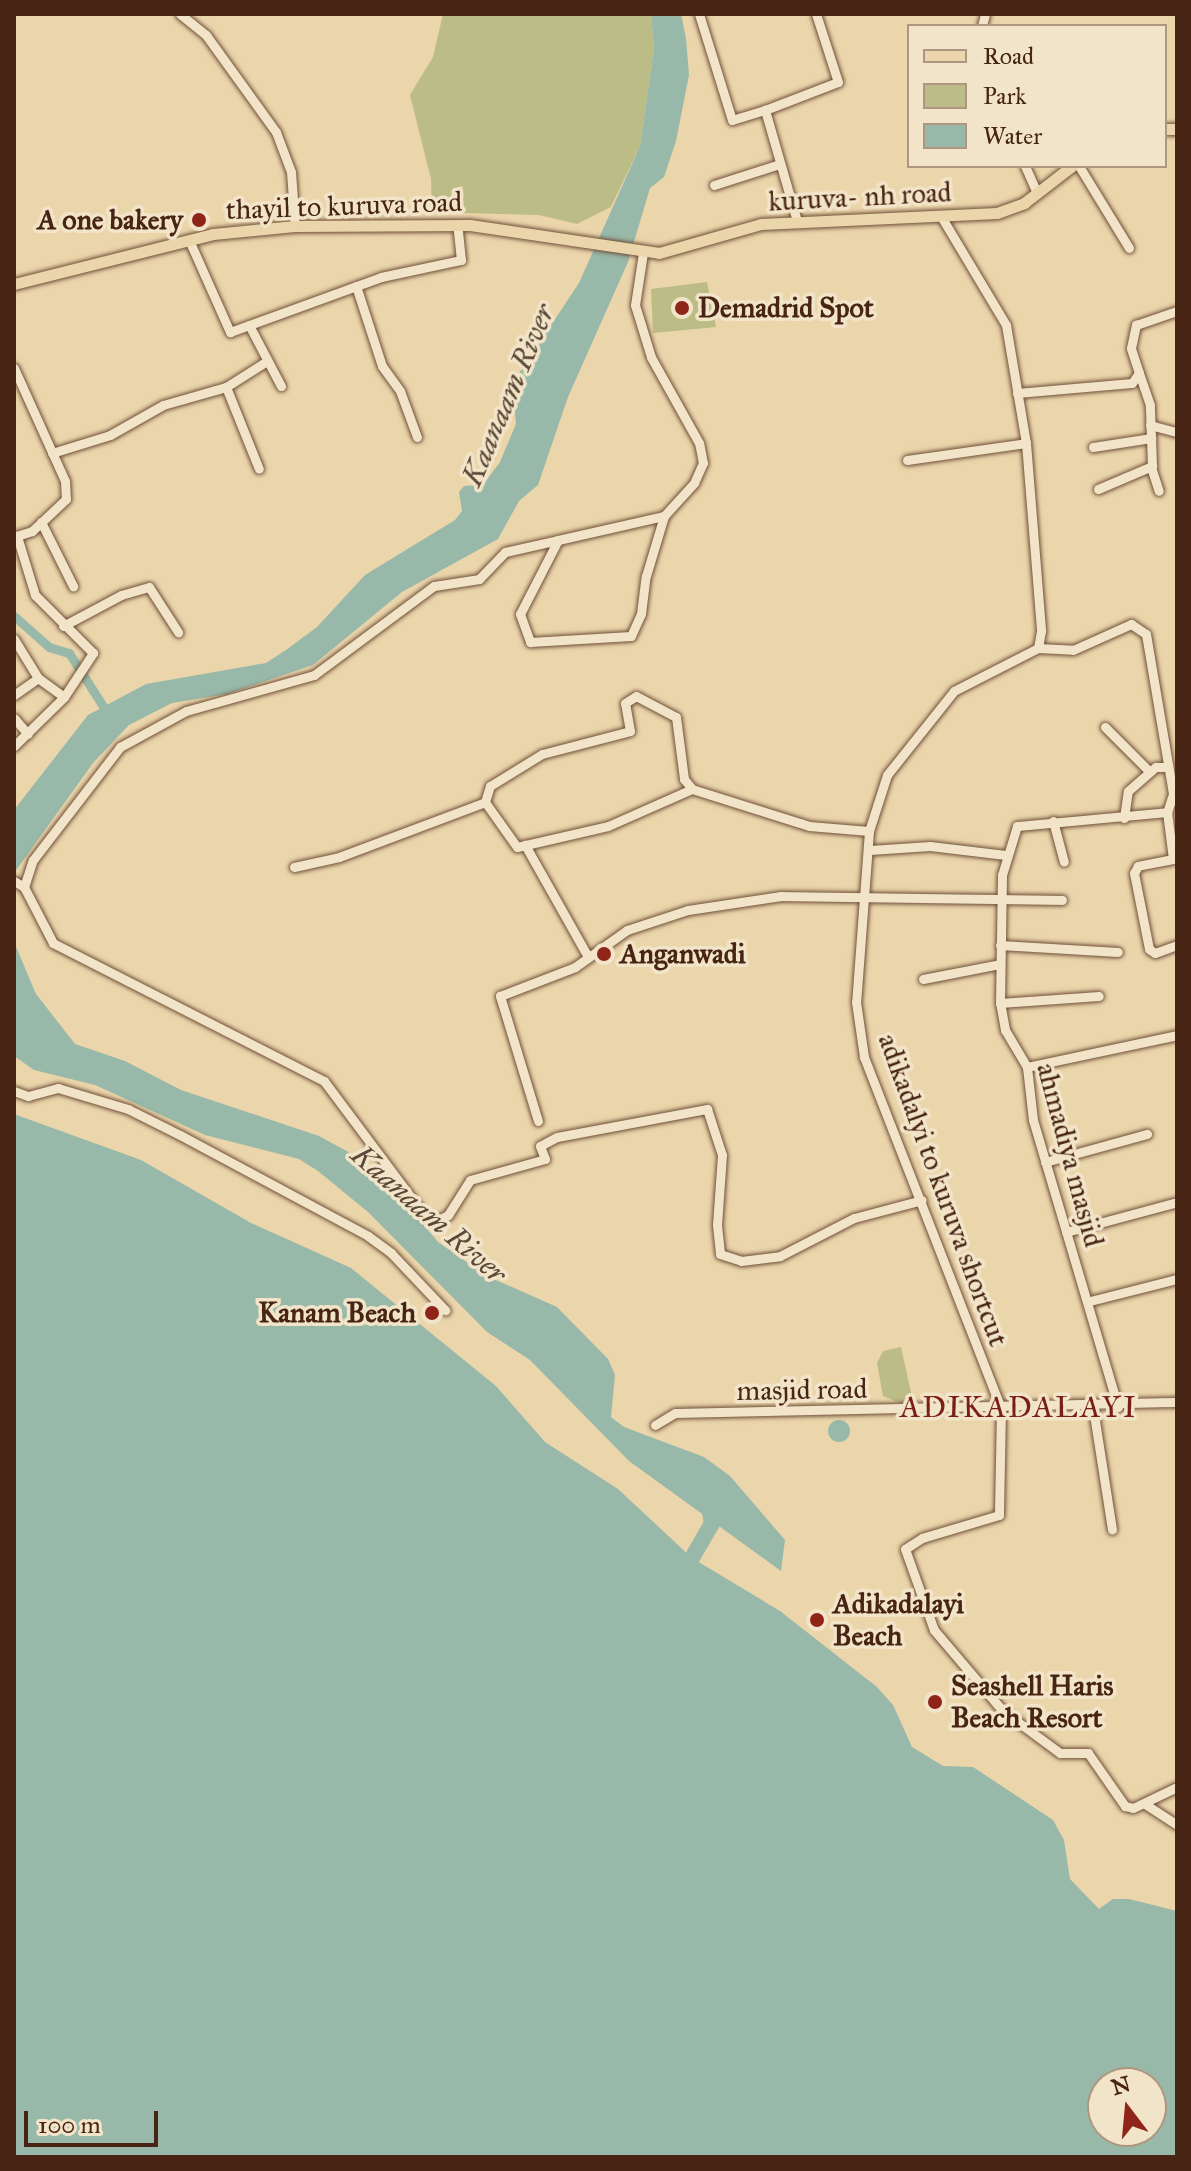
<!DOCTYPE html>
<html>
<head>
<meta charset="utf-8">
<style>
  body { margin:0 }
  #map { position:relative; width:1191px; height:2171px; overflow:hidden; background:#ebd5ab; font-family:"IM FELL Great Primer",serif }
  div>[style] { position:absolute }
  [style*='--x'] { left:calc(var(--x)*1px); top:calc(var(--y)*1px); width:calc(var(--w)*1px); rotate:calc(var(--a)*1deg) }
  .green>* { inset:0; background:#bcbc86 }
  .water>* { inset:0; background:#98b9a9 }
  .round { border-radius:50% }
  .canal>* { height:9px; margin:-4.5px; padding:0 4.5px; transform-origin:4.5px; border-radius:4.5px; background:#98b9a9 }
  .river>* { height:16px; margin:-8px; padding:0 8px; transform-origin:8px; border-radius:8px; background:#98b9a9 }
  .roads { filter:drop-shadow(0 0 2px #705039) drop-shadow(0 0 2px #705039) }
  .minor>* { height:9px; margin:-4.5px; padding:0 4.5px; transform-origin:4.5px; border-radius:4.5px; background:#f2e4c8 }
  .major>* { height:11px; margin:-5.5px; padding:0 5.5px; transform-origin:5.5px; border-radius:5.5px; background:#ebd5ab }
  .dots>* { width:22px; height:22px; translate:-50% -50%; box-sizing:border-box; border:4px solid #f2e4c8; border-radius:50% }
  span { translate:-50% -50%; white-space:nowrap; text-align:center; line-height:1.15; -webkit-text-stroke:7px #f2e4c8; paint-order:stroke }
  .street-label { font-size:28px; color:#472413 }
  .poi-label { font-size:28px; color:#472413; font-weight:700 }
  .right { translate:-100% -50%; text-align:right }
  .left { translate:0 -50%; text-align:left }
  .water-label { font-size:30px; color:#5b4938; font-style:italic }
  .neighbourhood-label { font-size:30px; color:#7a1f14; letter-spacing:2px }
  .frame { position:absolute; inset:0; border:16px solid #472413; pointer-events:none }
  .legend { position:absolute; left:907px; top:24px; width:260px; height:144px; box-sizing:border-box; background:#f2e4c8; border:2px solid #ae9780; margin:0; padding:10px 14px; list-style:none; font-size:24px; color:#472413 }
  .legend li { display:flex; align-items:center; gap:16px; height:40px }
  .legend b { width:40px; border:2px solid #ae9780 }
  .north { position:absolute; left:1087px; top:2067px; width:80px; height:80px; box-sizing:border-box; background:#f2e4c8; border:2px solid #ae9780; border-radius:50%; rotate:344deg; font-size:22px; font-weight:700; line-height:32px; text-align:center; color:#472413 }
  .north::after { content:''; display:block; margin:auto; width:28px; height:36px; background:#8f2418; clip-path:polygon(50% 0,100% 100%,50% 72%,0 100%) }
  .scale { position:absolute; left:24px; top:2111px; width:134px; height:36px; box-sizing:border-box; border:4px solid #472413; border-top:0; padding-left:10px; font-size:24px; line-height:28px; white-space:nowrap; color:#472413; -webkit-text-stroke:6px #f2e4c8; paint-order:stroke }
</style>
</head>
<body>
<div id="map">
  <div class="green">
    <i style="clip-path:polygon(443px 14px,651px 14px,654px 48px,640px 146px,611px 207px,577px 224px,539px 215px,432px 212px,431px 179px,410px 95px,433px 57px)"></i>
    <i style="clip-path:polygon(707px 282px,716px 327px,653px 333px,651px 289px)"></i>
    <i style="clip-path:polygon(901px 1347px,912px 1397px,903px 1404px,883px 1396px,877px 1363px,883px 1351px)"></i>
  </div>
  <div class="water">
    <i style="clip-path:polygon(651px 14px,681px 14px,686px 38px,689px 75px,676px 141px,664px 177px,650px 188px,628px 262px,568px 397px,538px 485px,519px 501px,498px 539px,402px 592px,313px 665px,227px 694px,172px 703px,129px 725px,93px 763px,14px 873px,14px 810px,88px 715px,146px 684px,266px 663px,286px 650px,317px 627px,365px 575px,455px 520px,462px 511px,459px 492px,464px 486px,483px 485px,500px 462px,516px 424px,512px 384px,579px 283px,640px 146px,654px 48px)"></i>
    <i style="clip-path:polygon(14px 942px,36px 994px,75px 1044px,125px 1061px,181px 1090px,319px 1136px,352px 1154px,384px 1178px,438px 1242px,487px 1276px,557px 1307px,608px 1359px,615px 1375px,611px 1417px,624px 1427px,704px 1457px,730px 1476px,785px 1540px,781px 1571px,629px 1461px,530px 1360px,487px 1332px,368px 1212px,318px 1171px,299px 1159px,205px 1135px,95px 1085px,34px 1070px,14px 1056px)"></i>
    <i style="clip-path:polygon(evenodd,14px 1114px,141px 1160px,251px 1223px,351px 1268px,496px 1386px,545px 1442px,618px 1489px,692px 1558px,780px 1611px,877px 1687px,893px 1705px,912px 1747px,943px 1766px,973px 1767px,1053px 1820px,1064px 1840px,1070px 1879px,1099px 1909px,1113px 1899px,1129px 1899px,1177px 1911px,1177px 2157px,14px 2157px,14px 1114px,1103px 2083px,1151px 2083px,1151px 2131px,1103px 2131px,1103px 2083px)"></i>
    <i class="round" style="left:828px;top:1420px;width:22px;height:22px"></i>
  </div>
  <div class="canal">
    <i style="--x:14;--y:616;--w:47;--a:41.5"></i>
    <i style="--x:49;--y:647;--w:21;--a:17"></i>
    <i style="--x:69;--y:653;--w:72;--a:57.4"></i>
  </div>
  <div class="river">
    <i style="--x:692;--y:1558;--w:39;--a:-60"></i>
    <i style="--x:712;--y:1524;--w:22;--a:-100"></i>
  </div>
  <div class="roads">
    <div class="minor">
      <i style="--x:180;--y:14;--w:33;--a:39"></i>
      <i style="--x:206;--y:35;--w:120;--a:54.2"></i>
      <i style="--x:276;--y:132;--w:43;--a:69.4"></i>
      <i style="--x:291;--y:172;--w:54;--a:85.8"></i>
      <i style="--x:699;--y:14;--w:111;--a:72.7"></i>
      <i style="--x:732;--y:120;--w:34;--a:-17"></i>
      <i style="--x:982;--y:26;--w:12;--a:-76"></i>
      <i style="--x:1025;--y:166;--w:30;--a:66"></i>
      <i style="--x:1079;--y:166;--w:96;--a:58.6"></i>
      <i style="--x:714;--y:185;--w:69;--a:-17.7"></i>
      <i style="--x:942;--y:218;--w:125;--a:59.1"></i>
      <i style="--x:1006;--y:325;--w:120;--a:80.4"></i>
      <i style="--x:1026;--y:443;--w:189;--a:85.4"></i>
      <i style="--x:1041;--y:631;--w:17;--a:100"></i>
      <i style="--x:1038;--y:648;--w:94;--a:152.9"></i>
      <i style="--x:954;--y:691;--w:107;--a:128.6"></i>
      <i style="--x:887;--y:775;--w:59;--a:107.8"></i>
      <i style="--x:869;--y:831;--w:171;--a:94.3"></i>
      <i style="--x:856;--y:1002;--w:56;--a:81.7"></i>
      <i style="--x:864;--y:1057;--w:378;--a:68.7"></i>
      <i style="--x:797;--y:221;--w:116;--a:-106.1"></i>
      <i style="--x:765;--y:110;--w:78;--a:-21"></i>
      <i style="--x:838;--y:82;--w:71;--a:-107.9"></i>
      <i style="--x:189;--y:240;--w:101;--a:66"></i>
      <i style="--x:230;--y:332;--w:161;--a:-20"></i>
      <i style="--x:381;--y:277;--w:82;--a:-12"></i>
      <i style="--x:461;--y:260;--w:36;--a:-96"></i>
      <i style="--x:356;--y:286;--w:84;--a:72"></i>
      <i style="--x:382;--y:366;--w:31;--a:54"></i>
      <i style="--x:400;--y:391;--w:49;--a:69.7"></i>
      <i style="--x:249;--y:325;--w:69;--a:62.3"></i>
      <i style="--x:14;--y:368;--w:124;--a:65.7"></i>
      <i style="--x:65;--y:481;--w:18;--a:87"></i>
      <i style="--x:66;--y:499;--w:47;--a:136.7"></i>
      <i style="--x:32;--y:531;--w:19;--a:162"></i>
      <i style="--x:226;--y:387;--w:88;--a:68.1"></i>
      <i style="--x:1017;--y:393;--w:115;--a:-5"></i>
      <i style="--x:1132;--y:383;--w:12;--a:-55"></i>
      <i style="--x:1139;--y:373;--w:26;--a:-108"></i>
      <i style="--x:1131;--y:348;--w:24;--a:-78"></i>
      <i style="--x:1136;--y:325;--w:43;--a:-18.9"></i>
      <i style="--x:1150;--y:425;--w:28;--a:15"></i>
      <i style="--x:1093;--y:447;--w:59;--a:-8.8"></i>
      <i style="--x:1151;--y:438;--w:33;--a:-92"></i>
      <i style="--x:1150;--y:405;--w:34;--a:-109"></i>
      <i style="--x:52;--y:453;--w:61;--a:-17.2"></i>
      <i style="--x:110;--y:435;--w:61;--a:-29.5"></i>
      <i style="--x:163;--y:405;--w:66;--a:-15.9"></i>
      <i style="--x:226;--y:387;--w:49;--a:-32.4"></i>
      <i style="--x:907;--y:460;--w:120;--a:-8.1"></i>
      <i style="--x:1151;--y:467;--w:25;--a:72"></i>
      <i style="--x:1098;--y:489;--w:59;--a:-23.1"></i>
      <i style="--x:1152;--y:466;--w:28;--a:-92"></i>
      <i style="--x:41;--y:522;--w:72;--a:63.4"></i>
      <i style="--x:558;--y:540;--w:109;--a:-12.8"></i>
      <i style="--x:63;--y:626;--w:66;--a:-28.1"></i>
      <i style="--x:121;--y:595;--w:29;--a:-16"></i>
      <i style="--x:149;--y:587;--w:54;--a:57.2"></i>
      <i style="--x:14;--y:639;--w:46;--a:58.4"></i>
      <i style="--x:1038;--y:648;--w:35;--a:3"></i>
      <i style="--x:1073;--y:650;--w:64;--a:-24.1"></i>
      <i style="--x:1131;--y:624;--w:18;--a:34"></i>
      <i style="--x:1146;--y:634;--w:162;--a:80.4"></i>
      <i style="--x:1173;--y:794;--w:19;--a:108"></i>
      <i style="--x:1167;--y:812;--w:47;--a:82.7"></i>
      <i style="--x:1173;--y:859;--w:36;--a:169"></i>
      <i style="--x:1138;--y:866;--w:8;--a:120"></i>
      <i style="--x:1134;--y:873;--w:77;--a:78.8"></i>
      <i style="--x:1149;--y:949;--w:7;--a:34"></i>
      <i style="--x:1155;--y:953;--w:23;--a:-20"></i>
      <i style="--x:14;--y:695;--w:29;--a:-35"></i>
      <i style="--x:38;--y:678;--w:32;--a:36"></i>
      <i style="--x:64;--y:697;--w:53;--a:-56.6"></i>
      <i style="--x:93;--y:653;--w:82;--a:-135"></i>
      <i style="--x:35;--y:595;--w:62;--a:-107"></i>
      <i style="--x:14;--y:718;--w:21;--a:49"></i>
      <i style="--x:1105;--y:727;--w:62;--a:45"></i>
      <i style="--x:14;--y:746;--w:70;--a:-44.4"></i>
      <i style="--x:485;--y:802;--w:17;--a:-73"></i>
      <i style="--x:490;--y:786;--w:61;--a:-31.6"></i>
      <i style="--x:542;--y:754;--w:91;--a:-14.6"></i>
      <i style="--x:630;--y:731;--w:28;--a:-100"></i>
      <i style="--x:625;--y:703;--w:13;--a:-32"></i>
      <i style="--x:636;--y:696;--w:45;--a:27.7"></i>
      <i style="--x:676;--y:717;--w:63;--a:82.6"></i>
      <i style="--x:684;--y:779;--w:13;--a:51"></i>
      <i style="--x:1124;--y:818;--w:27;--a:-82"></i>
      <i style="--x:1128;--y:791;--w:37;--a:-41"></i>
      <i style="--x:1156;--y:767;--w:12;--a:0"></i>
      <i style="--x:1053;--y:821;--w:42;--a:75"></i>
      <i style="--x:525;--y:845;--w:129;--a:60.6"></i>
      <i style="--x:870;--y:850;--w:60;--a:-3.8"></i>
      <i style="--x:930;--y:846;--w:76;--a:6.8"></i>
      <i style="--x:294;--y:867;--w:46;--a:-12.5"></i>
      <i style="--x:339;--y:857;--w:156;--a:-20.6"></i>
      <i style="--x:485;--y:802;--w:55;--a:54.6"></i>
      <i style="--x:517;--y:847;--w:93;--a:-13"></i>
      <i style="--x:608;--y:826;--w:92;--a:-23.8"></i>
      <i style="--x:692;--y:789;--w:123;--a:17.5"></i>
      <i style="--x:809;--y:826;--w:60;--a:4.8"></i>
      <i style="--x:14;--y:881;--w:12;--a:31"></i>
      <i style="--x:24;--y:887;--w:63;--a:62.6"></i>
      <i style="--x:53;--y:943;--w:304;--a:27"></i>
      <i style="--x:324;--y:1081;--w:169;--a:53.2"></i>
      <i style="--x:425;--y:1216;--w:13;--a:23"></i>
      <i style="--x:437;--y:1221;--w:13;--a:-29"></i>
      <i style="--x:448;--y:1215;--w:41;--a:-57.8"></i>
      <i style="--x:470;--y:1180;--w:78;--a:-15.6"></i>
      <i style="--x:545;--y:1159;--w:14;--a:-111"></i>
      <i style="--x:540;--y:1146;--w:19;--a:-28"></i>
      <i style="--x:557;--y:1137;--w:153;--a:-10.6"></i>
      <i style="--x:707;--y:1109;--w:48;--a:71.9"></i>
      <i style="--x:722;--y:1155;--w:70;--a:94.1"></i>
      <i style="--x:717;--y:1225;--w:29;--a:84"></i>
      <i style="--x:720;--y:1254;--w:22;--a:18"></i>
      <i style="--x:741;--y:1261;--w:39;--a:-7"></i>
      <i style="--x:780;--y:1256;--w:83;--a:-27.2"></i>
      <i style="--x:854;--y:1218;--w:70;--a:-14.8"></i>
      <i style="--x:24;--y:887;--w:28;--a:-72"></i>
      <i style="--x:33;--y:860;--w:143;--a:-52.4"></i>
      <i style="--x:120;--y:747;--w:75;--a:-28.6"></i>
      <i style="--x:186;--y:711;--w:133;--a:-15.7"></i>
      <i style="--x:314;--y:675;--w:149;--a:-36.6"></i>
      <i style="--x:434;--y:586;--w:46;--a:-8.8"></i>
      <i style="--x:479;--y:579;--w:37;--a:-46"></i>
      <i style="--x:505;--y:552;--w:54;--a:-12.8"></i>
      <i style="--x:558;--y:540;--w:83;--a:117.2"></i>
      <i style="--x:520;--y:614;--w:30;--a:70"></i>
      <i style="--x:530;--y:642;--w:101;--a:-3.4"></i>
      <i style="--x:631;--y:636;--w:24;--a:-66"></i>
      <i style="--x:641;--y:614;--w:38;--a:-83"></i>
      <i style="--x:646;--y:576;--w:63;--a:-73.3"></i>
      <i style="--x:664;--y:516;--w:45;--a:-47.7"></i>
      <i style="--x:694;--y:483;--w:22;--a:-66"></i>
      <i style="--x:703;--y:463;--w:20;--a:-101"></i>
      <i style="--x:699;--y:443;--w:98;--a:-119.2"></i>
      <i style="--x:651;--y:357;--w:54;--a:-107.1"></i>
      <i style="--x:635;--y:305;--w:53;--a:-81.3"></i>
      <i style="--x:1000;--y:945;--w:118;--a:3.4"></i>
      <i style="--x:923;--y:979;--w:78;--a:-11"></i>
      <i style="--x:1000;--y:1003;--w:99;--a:-4"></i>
      <i style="--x:1027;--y:1067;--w:153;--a:-12"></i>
      <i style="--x:14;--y:1091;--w:15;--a:20"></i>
      <i style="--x:28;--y:1096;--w:31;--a:-15"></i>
      <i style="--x:58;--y:1088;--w:73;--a:16.7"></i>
      <i style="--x:128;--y:1109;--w:58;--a:26.6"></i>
      <i style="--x:180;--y:1135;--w:213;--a:28.2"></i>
      <i style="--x:368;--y:1236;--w:29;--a:36"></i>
      <i style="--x:391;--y:1253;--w:79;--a:46.5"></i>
      <i style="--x:538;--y:1121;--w:131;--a:-106.9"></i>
      <i style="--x:500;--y:996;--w:80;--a:-21.1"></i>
      <i style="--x:575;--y:967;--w:64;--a:-35.4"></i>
      <i style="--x:627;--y:930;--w:64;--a:-18.2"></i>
      <i style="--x:688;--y:910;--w:94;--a:-8.6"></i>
      <i style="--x:781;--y:896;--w:281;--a:0.8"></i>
      <i style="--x:1045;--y:1162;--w:106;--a:-15.4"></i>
      <i style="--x:1066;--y:1232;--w:115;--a:-15.1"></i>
      <i style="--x:1090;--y:1301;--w:90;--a:-14.2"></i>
      <i style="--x:1118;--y:1407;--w:299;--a:-106.5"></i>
      <i style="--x:1033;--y:1120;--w:53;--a:-96.5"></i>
      <i style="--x:1027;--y:1067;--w:43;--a:-120.7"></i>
      <i style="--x:1005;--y:1030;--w:27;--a:-100"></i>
      <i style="--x:1000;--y:1003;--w:128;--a:-89.1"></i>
      <i style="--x:1002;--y:875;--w:51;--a:-73"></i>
      <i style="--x:1017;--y:826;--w:151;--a:-5.3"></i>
      <i style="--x:1093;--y:1408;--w:123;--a:81.1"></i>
      <i style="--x:1001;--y:1409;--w:106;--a:91.1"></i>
      <i style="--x:999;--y:1515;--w:80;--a:163.4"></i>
      <i style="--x:922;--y:1538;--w:20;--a:147"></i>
      <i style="--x:905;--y:1549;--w:86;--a:70.3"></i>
      <i style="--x:934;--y:1630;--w:106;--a:49.6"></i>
      <i style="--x:1003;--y:1711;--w:71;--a:36.4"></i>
      <i style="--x:1060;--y:1753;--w:28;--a:0"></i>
      <i style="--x:1088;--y:1753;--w:65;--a:55.1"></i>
      <i style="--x:1125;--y:1806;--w:8;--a:14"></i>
      <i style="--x:1133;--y:1808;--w:49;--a:-25.5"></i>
      <i style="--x:655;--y:1425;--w:23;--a:-31"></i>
      <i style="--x:675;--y:1413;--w:502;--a:-1.26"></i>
      <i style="--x:1145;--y:1804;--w:38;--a:33"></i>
    </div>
    <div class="major">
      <i style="--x:1165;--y:129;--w:12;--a:0"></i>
      <i style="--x:14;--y:284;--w:205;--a:-14.1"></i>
      <i style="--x:213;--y:234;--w:82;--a:-5.6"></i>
      <i style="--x:295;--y:226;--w:175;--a:-0.3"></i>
      <i style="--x:470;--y:225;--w:191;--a:8.4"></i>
      <i style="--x:659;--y:253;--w:106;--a:-15.9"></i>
      <i style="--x:761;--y:224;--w:236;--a:-2.7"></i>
      <i style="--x:997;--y:213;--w:29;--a:-20"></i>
      <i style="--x:1024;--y:203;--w:61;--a:-37.6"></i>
    </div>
  </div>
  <div class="dots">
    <i style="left:199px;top:220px;background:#8f2418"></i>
    <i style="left:682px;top:308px;background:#8f2418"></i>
    <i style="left:604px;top:954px;background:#8f2418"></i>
    <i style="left:432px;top:1313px;background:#8f2418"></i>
    <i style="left:817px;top:1620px;background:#8f2418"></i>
    <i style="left:935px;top:1702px;background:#8f2418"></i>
  </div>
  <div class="street-label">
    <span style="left:860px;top:197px;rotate:-3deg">kuruva- nh road</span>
    <span style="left:344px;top:206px;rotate:-2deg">thayil to kuruva road</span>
    <span style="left:1070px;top:1155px;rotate:75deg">ahmadiya masjid</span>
    <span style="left:943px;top:1190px;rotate:70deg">adikadalyi to kuruva shortcut</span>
    <span style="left:802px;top:1390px;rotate:-1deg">masjid road</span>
  </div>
  <div class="poi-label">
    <span class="right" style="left:183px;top:220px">A one bakery</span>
    <span class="left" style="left:698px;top:308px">Demadrid Spot</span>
    <span class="left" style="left:620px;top:954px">Anganwadi</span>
    <span class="right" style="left:416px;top:1313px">Kanam Beach</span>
    <span class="left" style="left:833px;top:1620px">Adikadalayi<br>Beach</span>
    <span class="left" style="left:951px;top:1702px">Seashell Haris<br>Beach Resort</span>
  </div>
  <div class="water-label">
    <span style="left:508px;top:395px;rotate:-67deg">Kaanaam River</span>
    <span style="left:429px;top:1214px;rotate:41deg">Kaanaam River</span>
  </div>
  <div class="neighbourhood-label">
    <span style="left:1019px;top:1407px">ADIKADALAYI</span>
  </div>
  <div class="frame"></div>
  <ul class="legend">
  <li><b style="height:10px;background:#ebd5ab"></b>Road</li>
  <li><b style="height:22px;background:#bcbc86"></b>Park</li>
  <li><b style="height:22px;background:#98b9a9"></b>Water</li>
  </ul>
  <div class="north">N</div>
  <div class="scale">100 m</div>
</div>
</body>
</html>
